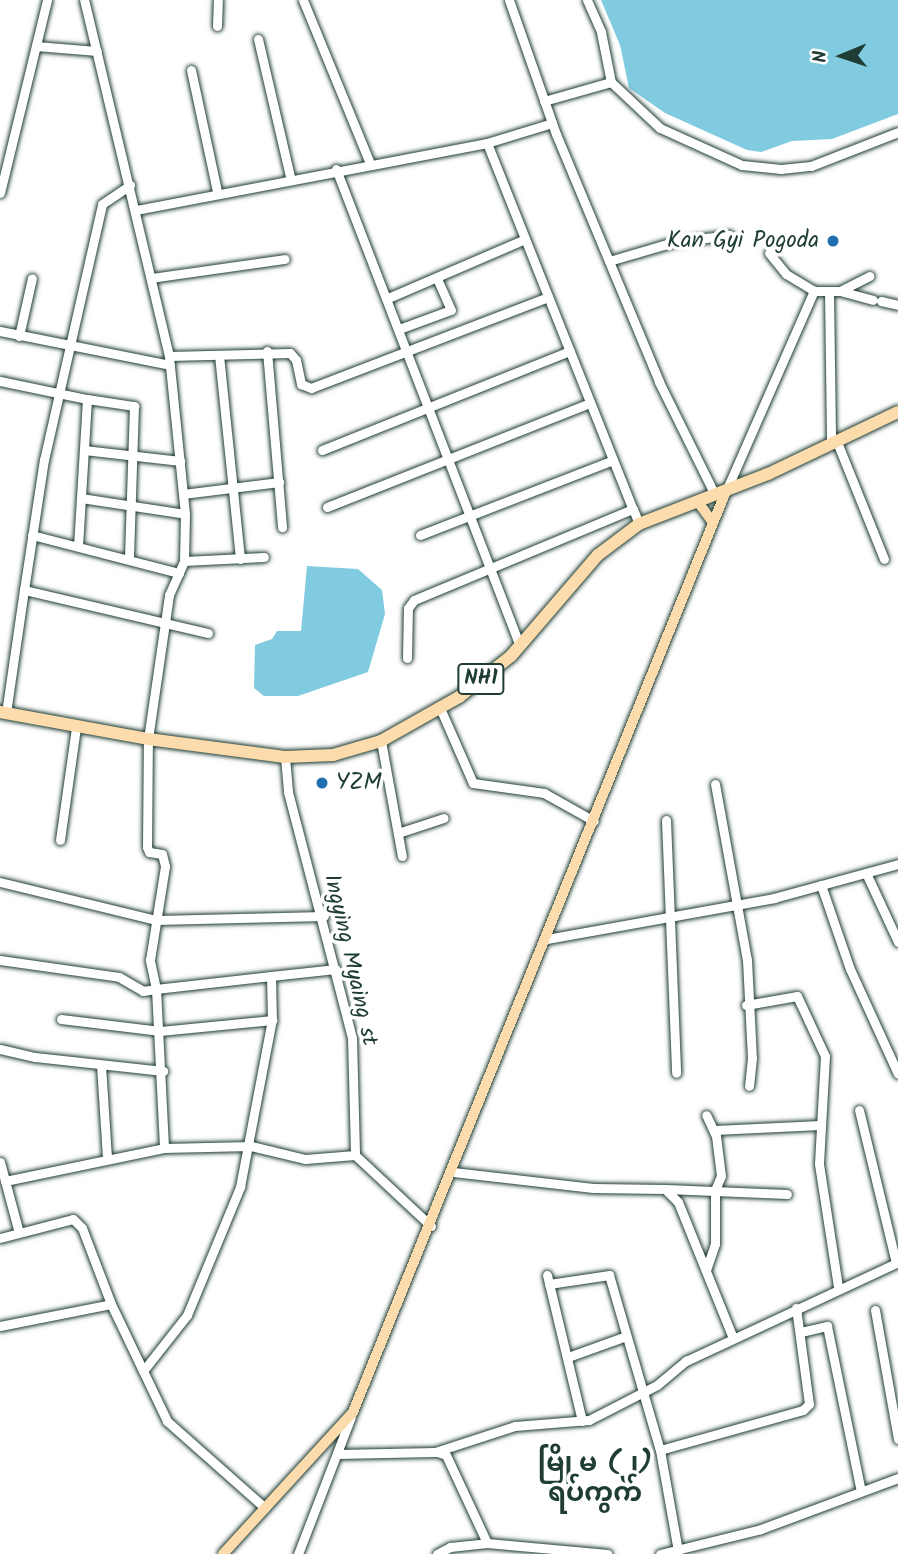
<!DOCTYPE html>
<html>
<head>
<meta charset="utf-8">
<style>
  body { margin:0 }
  #map { position:relative; width:898px; height:1554px; overflow:hidden; background:#fff; font-family:Kalam,"Noto Sans Myanmar",sans-serif }
  div>[style] { position:absolute }
  [style*='--x'] { left:calc(var(--x)*1px); top:calc(var(--y)*1px); width:calc(var(--w)*1px); rotate:calc(var(--a)*1deg) }
  .water>* { inset:0; background:#80cbe0 }
  .roads { filter:drop-shadow(0 0 2px #1f3d34) drop-shadow(0 0 2px #1f3d34) }
  .minor>* { height:9px; margin:-4.5px; padding:0 4.5px; transform-origin:4.5px; border-radius:4.5px; background:#fff }
  .major>* { height:10px; margin:-5px; padding:0 5px; transform-origin:5px; border-radius:5px; background:#fcdcac }
  .highway>* { height:12px; margin:-6px; padding:0 6px; transform-origin:6px; border-radius:6px; background:#fcdcac }
  .dots>* { width:19px; height:19px; translate:-50% -50%; box-sizing:border-box; border:4px solid #fff; border-radius:50% }
  span { translate:-50% -50%; white-space:nowrap; text-align:center; line-height:1.15; -webkit-text-stroke:7px #fff; paint-order:stroke }
  .shield-label span { padding:2px 5px; background:#fff; border:2px solid; border-radius:5px; -webkit-text-stroke-width:0 }
  .shield-label { font-size:21px; color:#1f3d34; font-weight:700 }
  .poi-label { font-size:23px; color:#1f3d34 }
  .right { translate:-100% -50%; text-align:right }
  .left { translate:0 -50%; text-align:left }
  .street-label { font-size:23px; color:#1f3d34 }
  .quarter-label { font-size:26px; color:#1f3d34; font-weight:700 }
  .north { position:absolute; left:807px; top:21px; width:70px; height:70px; -webkit-text-stroke:5px #fff; paint-order:stroke; rotate:268deg; font-size:19px; font-weight:700; line-height:28px; text-align:center; color:#1f3d34 }
  .north::after { content:''; display:block; margin:auto; width:24px; height:32px; background:#1f3d34; clip-path:polygon(50% 0,100% 100%,50% 72%,0 100%) }
</style>
</head>
<body>
<div id="map">
  <div class="water">
    <i style="clip-path:polygon(601px 0,898px 0,898px 114px,832px 139px,792px 141px,761px 152px,747px 150px,665px 113px,629px 88px,620px 45px)"></i>
    <i style="clip-path:polygon(307px 566px,358px 569px,382px 590px,385px 614px,368px 672px,298px 696px,264px 696px,254px 688px,255px 645px,272px 639px,277px 631px,301px 631px)"></i>
  </div>
  <div class="roads">
    <div class="minor">
      <i style="--x:303;--y:0;--w:176;--a:67.7"></i>
      <i style="--x:509;--y:0;--w:142;--a:70.7"></i>
      <i style="--x:556;--y:134;--w:269;--a:67.4"></i>
      <i style="--x:659;--y:382;--w:126;--a:63.6"></i>
      <i style="--x:587;--y:0;--w:35;--a:66"></i>
      <i style="--x:601;--y:32;--w:51;--a:78.7"></i>
      <i style="--x:611;--y:82;--w:67;--a:43.2"></i>
      <i style="--x:660;--y:128;--w:90;--a:24.3"></i>
      <i style="--x:742;--y:165;--w:39;--a:6"></i>
      <i style="--x:781;--y:169;--w:30;--a:-6"></i>
      <i style="--x:811;--y:166;--w:93;--a:-21.3"></i>
      <i style="--x:217;--y:26;--w:26;--a:-88"></i>
      <i style="--x:258;--y:39;--w:142;--a:76.9"></i>
      <i style="--x:36;--y:46;--w:61;--a:4.7"></i>
      <i style="--x:191;--y:70;--w:124;--a:77.9"></i>
      <i style="--x:544;--y:101;--w:70;--a:-15.8"></i>
      <i style="--x:487;--y:143;--w:394;--a:68.3"></i>
      <i style="--x:336;--y:169;--w:511;--a:68.91"></i>
      <i style="--x:0;--y:193;--w:199;--a:-76.3"></i>
      <i style="--x:136;--y:210;--w:357;--a:-10.8"></i>
      <i style="--x:487;--y:143;--w:68;--a:-17.1"></i>
      <i style="--x:769;--y:253;--w:27;--a:51"></i>
      <i style="--x:786;--y:274;--w:33;--a:31"></i>
      <i style="--x:609;--y:261;--w:68;--a:-16.3"></i>
      <i style="--x:674;--y:242;--w:56;--a:-7.1"></i>
      <i style="--x:151;--y:278;--w:135;--a:-8.1"></i>
      <i style="--x:840;--y:291;--w:34;--a:15"></i>
      <i style="--x:829;--y:292;--w:152;--a:89.2"></i>
      <i style="--x:388;--y:298;--w:149;--a:-23.3"></i>
      <i style="--x:881;--y:301;--w:17;--a:13"></i>
      <i style="--x:399;--y:329;--w:55;--a:-20.1"></i>
      <i style="--x:451;--y:310;--w:35;--a:-114"></i>
      <i style="--x:0;--y:331;--w:173;--a:11.3"></i>
      <i style="--x:19;--y:336;--w:59;--a:-77.4"></i>
      <i style="--x:267;--y:351;--w:177;--a:85.1"></i>
      <i style="--x:219;--y:355;--w:205;--a:84.1"></i>
      <i style="--x:169;--y:356;--w:121;--a:-1.4"></i>
      <i style="--x:290;--y:353;--w:9;--a:49"></i>
      <i style="--x:296;--y:360;--w:25;--a:78"></i>
      <i style="--x:301;--y:384;--w:11;--a:22"></i>
      <i style="--x:311;--y:388;--w:254;--a:-21"></i>
      <i style="--x:0;--y:381;--w:89;--a:11.7"></i>
      <i style="--x:87;--y:399;--w:146;--a:93.5"></i>
      <i style="--x:87;--y:399;--w:48;--a:8.5"></i>
      <i style="--x:134;--y:406;--w:153;--a:91.9"></i>
      <i style="--x:837;--y:442;--w:126;--a:68.1"></i>
      <i style="--x:84;--y:450;--w:97;--a:6.5"></i>
      <i style="--x:322;--y:450;--w:267;--a:-21.8"></i>
      <i style="--x:726;--y:491;--w:219;--a:-66.3"></i>
      <i style="--x:814;--y:291;--w:26;--a:0"></i>
      <i style="--x:840;--y:291;--w:33;--a:-27"></i>
      <i style="--x:183;--y:494;--w:97;--a:-7.1"></i>
      <i style="--x:81;--y:498;--w:105;--a:8.7"></i>
      <i style="--x:327;--y:507;--w:283;--a:-21.6"></i>
      <i style="--x:32;--y:535;--w:152;--a:14.5"></i>
      <i style="--x:420;--y:535;--w:207;--a:-21.2"></i>
      <i style="--x:184;--y:561;--w:80;--a:-2.9"></i>
      <i style="--x:24;--y:590;--w:132;--a:-81.3"></i>
      <i style="--x:44;--y:460;--w:262;--a:-77.2"></i>
      <i style="--x:102;--y:204;--w:34;--a:-34"></i>
      <i style="--x:407;--y:658;--w:50;--a:-88.9"></i>
      <i style="--x:408;--y:608;--w:10;--a:-53"></i>
      <i style="--x:414;--y:600;--w:237;--a:-22.6"></i>
      <i style="--x:633;--y:509;--w:16;--a:68"></i>
      <i style="--x:440;--y:708;--w:82;--a:66.3"></i>
      <i style="--x:473;--y:783;--w:72;--a:8"></i>
      <i style="--x:544;--y:793;--w:57;--a:29.2"></i>
      <i style="--x:6;--y:713;--w:124;--a:-81.7"></i>
      <i style="--x:24;--y:590;--w:189;--a:13.2"></i>
      <i style="--x:381;--y:741;--w:117;--a:79.7"></i>
      <i style="--x:285;--y:757;--w:35;--a:85"></i>
      <i style="--x:288;--y:792;--w:254;--a:75.4"></i>
      <i style="--x:352;--y:1038;--w:117;--a:88.5"></i>
      <i style="--x:355;--y:1155;--w:104;--a:43.1"></i>
      <i style="--x:715;--y:784;--w:179;--a:79.7"></i>
      <i style="--x:747;--y:960;--w:98;--a:87.1"></i>
      <i style="--x:752;--y:1058;--w:28;--a:96"></i>
      <i style="--x:666;--y:820;--w:253;--a:87.7"></i>
      <i style="--x:398;--y:833;--w:48;--a:-18.1"></i>
      <i style="--x:60;--y:840;--w:113;--a:-81.9"></i>
      <i style="--x:866;--y:873;--w:76;--a:65.1"></i>
      <i style="--x:0;--y:882;--w:161;--a:13.7"></i>
      <i style="--x:156;--y:920;--w:168;--a:-1.4"></i>
      <i style="--x:821;--y:885;--w:89;--a:71"></i>
      <i style="--x:850;--y:969;--w:115;--a:65.4"></i>
      <i style="--x:547;--y:939;--w:231;--a:-10.2"></i>
      <i style="--x:774;--y:898;--w:129;--a:-15.3"></i>
      <i style="--x:0;--y:960;--w:120;--a:8.1"></i>
      <i style="--x:119;--y:977;--w:28;--a:30"></i>
      <i style="--x:143;--y:991;--w:13;--a:-9"></i>
      <i style="--x:156;--y:989;--w:30;--a:-102"></i>
      <i style="--x:150;--y:960;--w:95;--a:-80.9"></i>
      <i style="--x:165;--y:866;--w:12;--a:-104"></i>
      <i style="--x:162;--y:854;--w:13;--a:-171"></i>
      <i style="--x:149;--y:852;--w:5;--a:-112"></i>
      <i style="--x:147;--y:847;--w:108;--a:-89.5"></i>
      <i style="--x:148;--y:739;--w:146;--a:-81.7"></i>
      <i style="--x:169;--y:595;--w:37;--a:-66"></i>
      <i style="--x:184;--y:561;--w:47;--a:-88.8"></i>
      <i style="--x:185;--y:514;--w:159;--a:-95.8"></i>
      <i style="--x:169;--y:356;--w:366;--a:-103.4"></i>
      <i style="--x:271;--y:976;--w:65;--a:-6.1"></i>
      <i style="--x:746;--y:1005;--w:52;--a:-10"></i>
      <i style="--x:797;--y:996;--w:66;--a:65"></i>
      <i style="--x:825;--y:1056;--w:108;--a:93.2"></i>
      <i style="--x:819;--y:1164;--w:124;--a:81.2"></i>
      <i style="--x:61;--y:1019;--w:100;--a:6.9"></i>
      <i style="--x:160;--y:1031;--w:113;--a:-5.6"></i>
      <i style="--x:0;--y:1049;--w:36;--a:13"></i>
      <i style="--x:35;--y:1057;--w:129;--a:6.2"></i>
      <i style="--x:101;--y:1065;--w:93;--a:86.3"></i>
      <i style="--x:859;--y:1110;--w:157;--a:76.4"></i>
      <i style="--x:714;--y:1130;--w:107;--a:-2.7"></i>
      <i style="--x:0;--y:1162;--w:73;--a:75"></i>
      <i style="--x:453;--y:1172;--w:141;--a:6.5"></i>
      <i style="--x:593;--y:1188;--w:72;--a:0.8"></i>
      <i style="--x:665;--y:1189;--w:18;--a:45"></i>
      <i style="--x:678;--y:1202;--w:147;--a:68"></i>
      <i style="--x:5;--y:1181;--w:162;--a:-11.7"></i>
      <i style="--x:164;--y:1148;--w:87;--a:-1.3"></i>
      <i style="--x:251;--y:1146;--w:56;--a:13.5"></i>
      <i style="--x:305;--y:1159;--w:50;--a:-4.6"></i>
      <i style="--x:666;--y:1189;--w:121;--a:2.4"></i>
      <i style="--x:0;--y:1238;--w:75;--a:-14.6"></i>
      <i style="--x:73;--y:1219;--w:13;--a:45"></i>
      <i style="--x:82;--y:1228;--w:81;--a:69.1"></i>
      <i style="--x:111;--y:1304;--w:130;--a:64.4"></i>
      <i style="--x:167;--y:1421;--w:131;--a:41.6"></i>
      <i style="--x:706;--y:1270;--w:28;--a:-71"></i>
      <i style="--x:715;--y:1244;--w:54;--a:-90"></i>
      <i style="--x:715;--y:1190;--w:15;--a:-67"></i>
      <i style="--x:721;--y:1176;--w:40;--a:-97.1"></i>
      <i style="--x:716;--y:1136;--w:23;--a:-115"></i>
      <i style="--x:547;--y:1275;--w:150;--a:76.5"></i>
      <i style="--x:549;--y:1284;--w:61;--a:-8.5"></i>
      <i style="--x:609;--y:1275;--w:182;--a:73.8"></i>
      <i style="--x:660;--y:1450;--w:103;--a:79.9"></i>
      <i style="--x:875;--y:1310;--w:131;--a:79.9"></i>
      <i style="--x:0;--y:1326;--w:113;--a:-11.2"></i>
      <i style="--x:801;--y:1332;--w:27;--a:-13"></i>
      <i style="--x:827;--y:1326;--w:168;--a:78.4"></i>
      <i style="--x:568;--y:1357;--w:62;--a:-19.9"></i>
      <i style="--x:143;--y:1371;--w:71;--a:-51.8"></i>
      <i style="--x:187;--y:1315;--w:139;--a:-67.5"></i>
      <i style="--x:240;--y:1187;--w:170;--a:-79.2"></i>
      <i style="--x:272;--y:1020;--w:44;--a:-91.3"></i>
      <i style="--x:271;--y:976;--w:116;--a:173.6"></i>
      <i style="--x:156;--y:989;--w:159;--a:87.1"></i>
      <i style="--x:660;--y:1450;--w:148;--a:-15.6"></i>
      <i style="--x:803;--y:1410;--w:8;--a:-45"></i>
      <i style="--x:809;--y:1404;--w:97;--a:-97.7"></i>
      <i style="--x:437;--y:1452;--w:9;--a:18"></i>
      <i style="--x:446;--y:1455;--w:97;--a:65"></i>
      <i style="--x:337;--y:1454;--w:98;--a:-1.2"></i>
      <i style="--x:435;--y:1452;--w:84;--a:-18"></i>
      <i style="--x:515;--y:1426;--w:74;--a:-4.6"></i>
      <i style="--x:589;--y:1420;--w:76;--a:-27.2"></i>
      <i style="--x:657;--y:1385;--w:38;--a:-40"></i>
      <i style="--x:686;--y:1361;--w:234;--a:-25"></i>
      <i style="--x:298;--y:1554;--w:147;--a:-68.9"></i>
      <i style="--x:437;--y:1554;--w:15;--a:-28"></i>
      <i style="--x:450;--y:1547;--w:37;--a:-6"></i>
      <i style="--x:487;--y:1543;--w:121;--a:5.2"></i>
      <i style="--x:660;--y:1554;--w:104;--a:-13.9"></i>
      <i style="--x:761;--y:1529;--w:146;--a:-20.4"></i>
    </div>
    <div class="major">
      <i style="--x:698;--y:502;--w:24;--a:54"></i>
      <i style="--x:223;--y:1554;--w:193;--a:-47.5"></i>
      <i style="--x:353;--y:1412;--w:994;--a:-67.95"></i>
    </div>
    <div class="highway">
      <i style="--x:0;--y:712;--w:150;--a:10.3"></i>
      <i style="--x:148;--y:739;--w:138;--a:7.5"></i>
      <i style="--x:285;--y:757;--w:48;--a:-2.4"></i>
      <i style="--x:333;--y:755;--w:50;--a:-16.3"></i>
      <i style="--x:381;--y:741;--w:90;--a:-29.4"></i>
      <i style="--x:459;--y:697;--w:66;--a:-38.3"></i>
      <i style="--x:511;--y:656;--w:133;--a:-49.3"></i>
      <i style="--x:598;--y:555;--w:51;--a:-37.1"></i>
      <i style="--x:639;--y:524;--w:138;--a:-21.2"></i>
      <i style="--x:768;--y:474;--w:144;--a:-25.5"></i>
    </div>
  </div>
  <div class="dots">
    <i style="left:833px;top:241px;background:#1f6fb2"></i>
    <i style="left:322px;top:783px;background:#1f6fb2"></i>
  </div>
  <div class="shield-label">
    <span style="left:481px;top:679px">NH1</span>
  </div>
  <div class="poi-label">
    <span class="right" style="left:819px;top:241px">Kan Gyi Pogoda</span>
    <span class="left" style="left:336px;top:783px">YZM</span>
  </div>
  <div class="street-label">
    <span style="left:350px;top:960px;rotate:77deg">Ingying Myaing st</span>
  </div>
  <div class="quarter-label">
    <span style="left:595px;top:1480px">မြို့မ (၂)<br>ရပ်ကွက်</span>
  </div>
  <div class="north">N</div>
</div>
</body>
</html>
